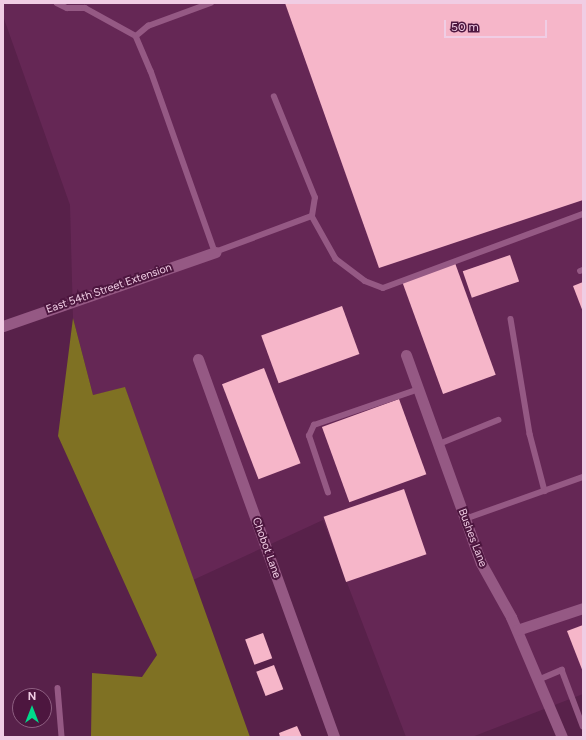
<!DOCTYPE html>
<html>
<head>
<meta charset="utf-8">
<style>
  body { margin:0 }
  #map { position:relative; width:586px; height:740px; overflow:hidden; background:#58214a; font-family:Figtree,sans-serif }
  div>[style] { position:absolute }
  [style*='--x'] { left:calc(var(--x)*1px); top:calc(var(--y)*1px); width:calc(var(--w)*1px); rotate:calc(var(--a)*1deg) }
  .built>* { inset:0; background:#652755 }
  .forest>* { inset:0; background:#7f7123 }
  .building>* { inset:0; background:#f6b6c9; transform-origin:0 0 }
  .service>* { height:5.5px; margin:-2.75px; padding:0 2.75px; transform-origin:2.75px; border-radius:2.75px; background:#955984 }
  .minor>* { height:11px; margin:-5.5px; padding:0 5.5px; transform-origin:5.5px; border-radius:5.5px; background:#955984 }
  span { translate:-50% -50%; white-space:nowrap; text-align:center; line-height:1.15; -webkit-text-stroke:4px #4d163f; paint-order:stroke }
  .street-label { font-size:11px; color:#f0cde4 }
  .frame { position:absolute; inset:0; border:4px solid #f0cde4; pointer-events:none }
  .north { position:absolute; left:12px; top:688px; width:40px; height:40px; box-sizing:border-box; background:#4d163f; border:1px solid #8e5f81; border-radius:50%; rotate:0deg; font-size:11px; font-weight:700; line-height:16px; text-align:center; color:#f0cde4 }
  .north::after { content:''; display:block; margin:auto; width:14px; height:18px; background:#01d98b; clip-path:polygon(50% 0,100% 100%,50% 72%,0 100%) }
  .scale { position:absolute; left:444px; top:20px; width:103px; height:18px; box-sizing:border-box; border:2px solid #f0cde4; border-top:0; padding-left:5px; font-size:12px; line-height:14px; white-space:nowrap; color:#f0cde4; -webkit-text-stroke:3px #4d163f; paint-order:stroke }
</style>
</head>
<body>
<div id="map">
  <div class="built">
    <i style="clip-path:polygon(3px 3px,583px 3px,583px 694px,472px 737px,406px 737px,323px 520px,193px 580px,125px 388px,93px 395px,73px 318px,70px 205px,3px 16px)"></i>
  </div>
  <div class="forest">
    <i style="clip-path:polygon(73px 318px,93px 395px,125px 387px,250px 737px,91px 737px,92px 673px,142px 677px,157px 655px,58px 436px)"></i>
  </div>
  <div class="building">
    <i style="clip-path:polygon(285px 3px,583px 3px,583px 200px,379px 268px)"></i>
    <i style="left:510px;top:255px;width:28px;height:50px;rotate:71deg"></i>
    <i style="left:455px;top:263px;width:119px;height:56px;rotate:70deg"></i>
    <i style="clip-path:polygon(583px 282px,583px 312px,573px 286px)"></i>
    <i style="left:342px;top:306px;width:51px;height:86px;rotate:70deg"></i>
    <i style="left:264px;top:368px;width:102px;height:45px;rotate:69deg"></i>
    <i style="left:399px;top:399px;width:80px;height:82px;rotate:70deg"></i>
    <i style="left:404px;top:489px;width:69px;height:85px;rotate:71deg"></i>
    <i style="clip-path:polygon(583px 625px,583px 672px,567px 631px)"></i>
    <i style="left:263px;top:633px;width:27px;height:19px;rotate:70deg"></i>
    <i style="left:274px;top:665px;width:26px;height:19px;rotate:69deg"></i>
    <i style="clip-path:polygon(297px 726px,302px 737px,280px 737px,279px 733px)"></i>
  </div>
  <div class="service">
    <i style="--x:57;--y:3;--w:11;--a:27"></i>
    <i style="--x:67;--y:8;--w:18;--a:0"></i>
    <i style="--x:85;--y:8;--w:58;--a:28.8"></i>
    <i style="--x:136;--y:36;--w:38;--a:67"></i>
    <i style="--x:151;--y:71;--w:192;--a:70.5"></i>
    <i style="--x:215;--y:252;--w:103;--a:-20.4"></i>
    <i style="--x:312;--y:216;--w:18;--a:-81"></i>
    <i style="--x:315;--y:198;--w:109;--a:-112.1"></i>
    <i style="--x:136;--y:36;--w:16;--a:-40"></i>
    <i style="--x:148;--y:26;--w:67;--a:-20.1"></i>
    <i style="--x:312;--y:216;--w:49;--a:60.8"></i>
    <i style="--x:336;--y:259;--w:36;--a:37"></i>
    <i style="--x:365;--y:281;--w:19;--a:21"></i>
    <i style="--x:383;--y:288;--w:213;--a:-20.3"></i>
    <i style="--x:580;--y:271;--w:3;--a:-18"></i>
    <i style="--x:511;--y:319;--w:117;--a:80.6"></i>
    <i style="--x:530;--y:434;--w:59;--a:75.3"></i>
    <i style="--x:439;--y:444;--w:64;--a:-22.1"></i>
    <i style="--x:328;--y:493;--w:60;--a:-108.4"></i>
    <i style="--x:309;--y:436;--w:12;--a:-66"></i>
    <i style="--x:314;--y:425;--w:111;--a:-18.9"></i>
    <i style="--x:465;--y:519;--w:125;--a:-19.6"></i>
    <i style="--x:538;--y:680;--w:26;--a:-23"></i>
    <i style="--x:562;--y:670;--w:60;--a:69.4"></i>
    <i style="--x:58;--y:688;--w:49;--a:85.3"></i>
  </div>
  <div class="minor">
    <i style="--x:3;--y:326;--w:225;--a:-19.2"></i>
    <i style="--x:406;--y:355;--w:221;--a:70.2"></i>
    <i style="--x:481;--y:563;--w:62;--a:60.9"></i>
    <i style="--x:511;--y:617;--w:130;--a:67"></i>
    <i style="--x:198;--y:359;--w:402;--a:70.2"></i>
    <i style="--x:517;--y:630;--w:70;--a:-18.4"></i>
  </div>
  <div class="street-label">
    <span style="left:109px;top:289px;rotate:-19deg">East 54th Street Extension</span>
    <span style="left:472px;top:538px;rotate:69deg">Bushes Lane</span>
    <span style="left:266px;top:548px;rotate:70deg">Chobot Lane</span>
  </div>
  <div class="frame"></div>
  <div class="north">N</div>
  <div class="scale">50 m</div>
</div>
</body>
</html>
